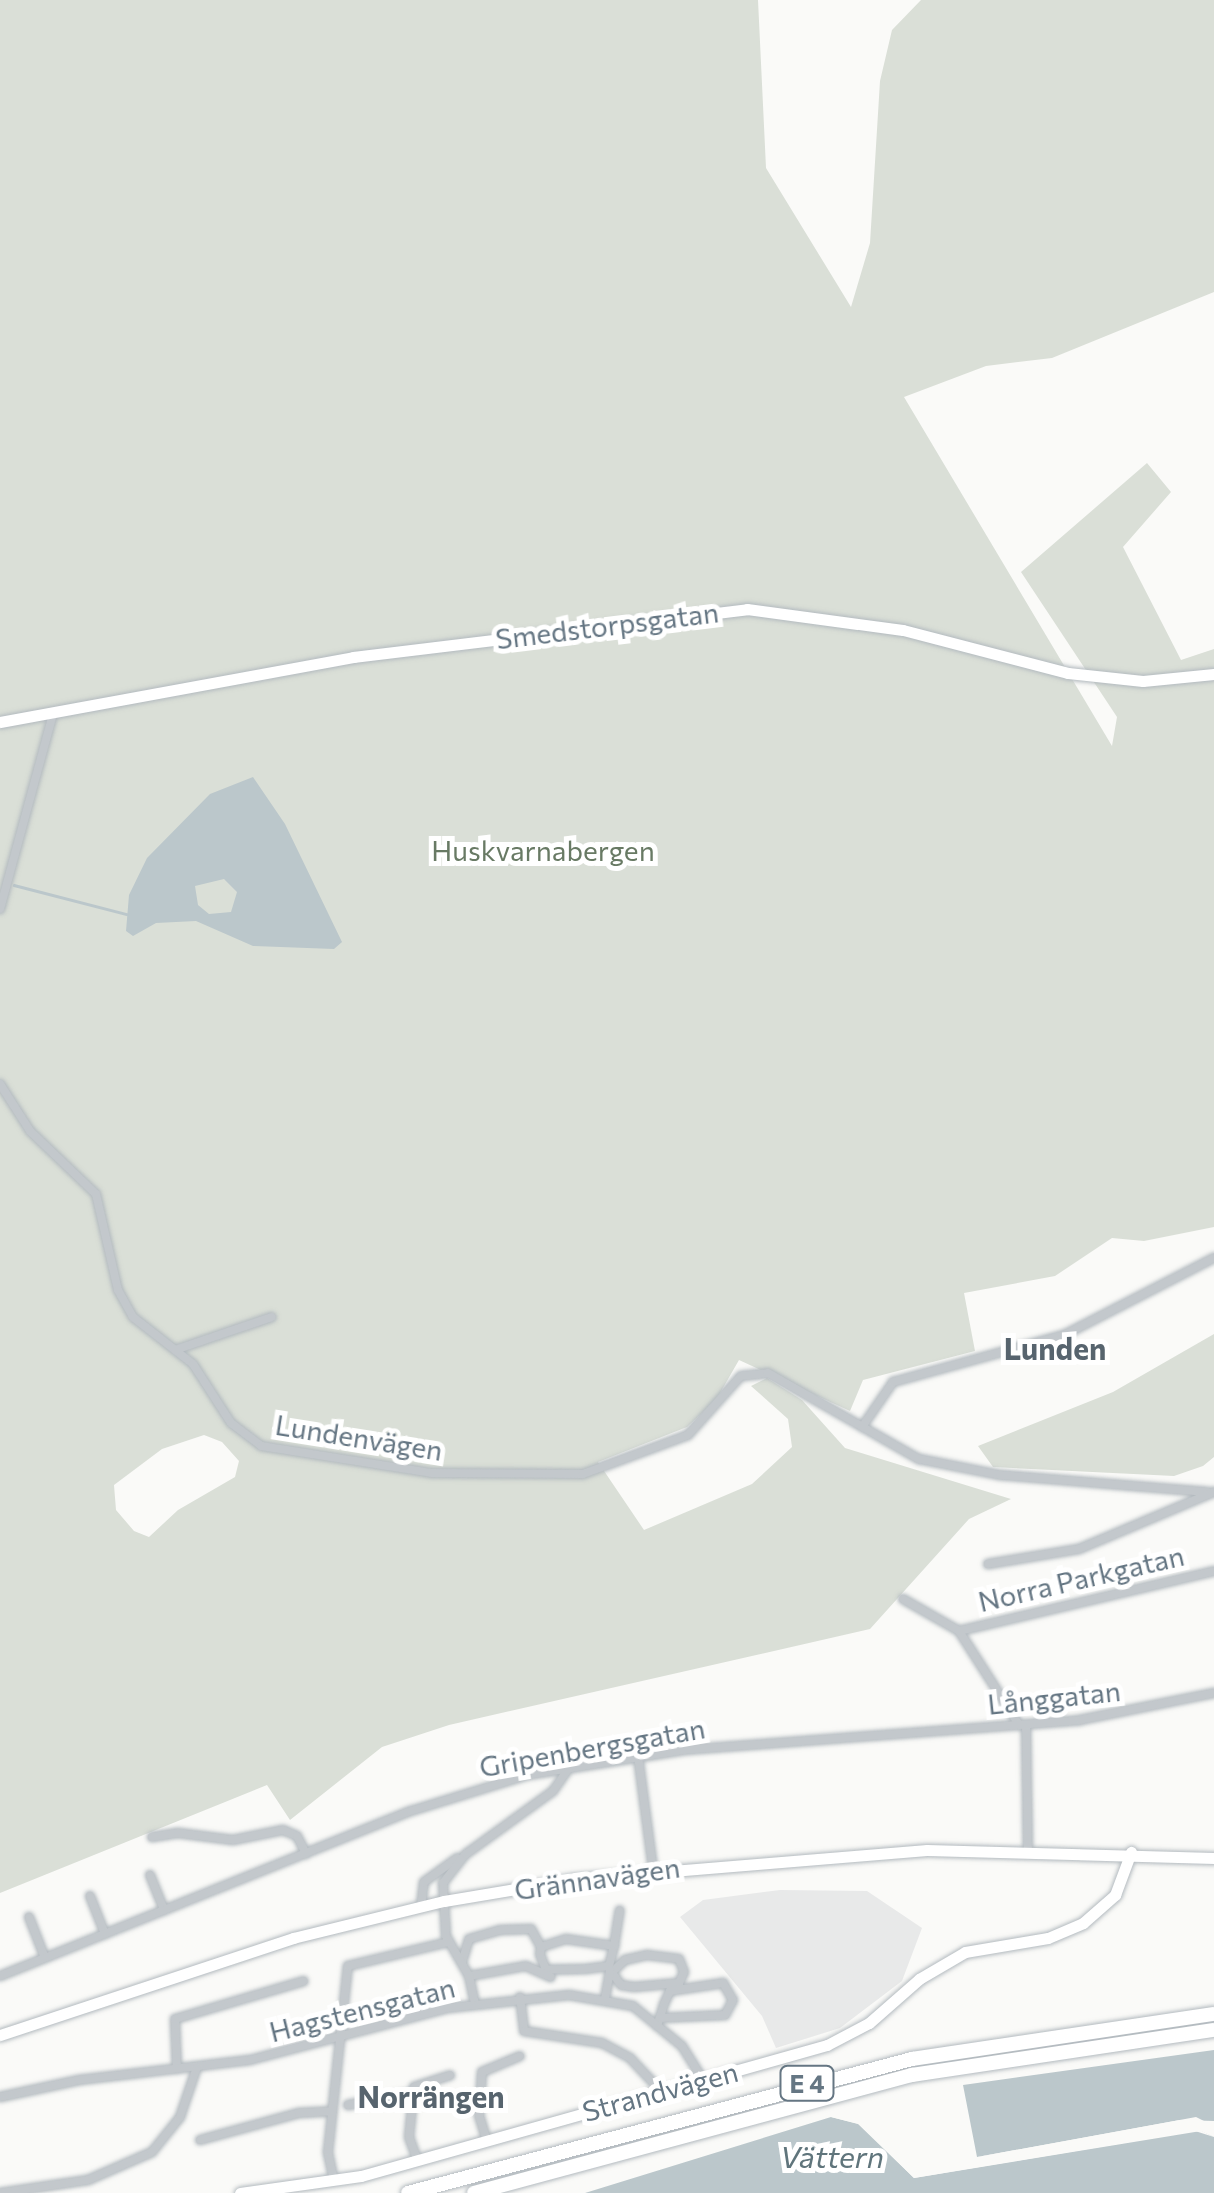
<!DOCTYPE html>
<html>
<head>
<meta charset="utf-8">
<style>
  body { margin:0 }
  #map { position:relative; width:1214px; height:2193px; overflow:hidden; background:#fafaf8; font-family:Commissioner,sans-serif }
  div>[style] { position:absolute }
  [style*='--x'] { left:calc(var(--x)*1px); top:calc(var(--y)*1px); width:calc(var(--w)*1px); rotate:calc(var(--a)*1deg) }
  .built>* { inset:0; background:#e8e9e9 }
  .green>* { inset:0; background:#dadfd7 }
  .water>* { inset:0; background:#bbc7cb }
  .pier>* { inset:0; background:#fafaf8 }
  .stream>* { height:2.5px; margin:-1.25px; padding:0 1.25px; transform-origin:1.25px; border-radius:1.25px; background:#bbc7cb }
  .roads { filter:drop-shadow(0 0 2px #b3babf) drop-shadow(0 0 2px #b3babf) }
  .street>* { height:8px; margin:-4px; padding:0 4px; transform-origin:4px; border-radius:4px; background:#c3c8cc }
  .secondary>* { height:11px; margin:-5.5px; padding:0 5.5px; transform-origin:5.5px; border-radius:5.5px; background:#fff }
  .highway>* { height:14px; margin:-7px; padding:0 7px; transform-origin:7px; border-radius:7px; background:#fff }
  span { translate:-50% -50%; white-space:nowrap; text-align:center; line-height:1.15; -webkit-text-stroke:10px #fff; paint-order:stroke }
  .shield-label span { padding:2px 8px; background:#fff; border:2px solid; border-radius:8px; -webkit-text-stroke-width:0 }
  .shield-label { font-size:25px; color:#657683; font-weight:700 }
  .street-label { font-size:28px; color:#657683 }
  .park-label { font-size:28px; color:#687a64 }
  .neighbourhood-label { font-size:30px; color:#57646e; font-weight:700 }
  .water-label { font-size:30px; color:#60757c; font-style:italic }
</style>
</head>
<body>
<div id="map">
  <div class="built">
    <i style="clip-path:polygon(780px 1890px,867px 1891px,922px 1928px,902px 1981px,840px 2028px,776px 2048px,762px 2016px,680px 1917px,703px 1900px)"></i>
  </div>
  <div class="green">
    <i style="clip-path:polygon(evenodd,0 0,758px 0,766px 168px,851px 307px,870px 243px,880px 81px,892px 30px,921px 0,1214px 0,1214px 292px,1052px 358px,986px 366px,904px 397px,1112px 746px,1117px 717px,1021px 572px,1147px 463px,1171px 492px,1123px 547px,1181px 660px,1214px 649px,1214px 1227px,1144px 1241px,1112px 1238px,1055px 1276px,964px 1293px,975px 1351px,863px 1380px,850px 1411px,739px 1360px,716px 1400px,687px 1427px,598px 1462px,644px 1530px,752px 1484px,792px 1447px,788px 1419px,751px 1386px,767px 1378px,802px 1400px,845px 1448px,1011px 1499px,969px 1519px,870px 1629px,449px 1725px,382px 1747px,290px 1820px,267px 1785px,0 1893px,0 0,204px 1435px,222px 1442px,239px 1461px,235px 1477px,178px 1510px,149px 1537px,134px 1531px,116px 1510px,114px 1485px,162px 1449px,204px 1435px)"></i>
    <i style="clip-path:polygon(1214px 1334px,1214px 1457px,1203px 1466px,1174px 1476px,993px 1467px,978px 1446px,1113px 1392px)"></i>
  </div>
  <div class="water">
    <i style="clip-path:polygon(evenodd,253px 777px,285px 824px,342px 942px,334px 949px,253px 946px,196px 921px,156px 923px,133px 936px,126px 931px,129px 895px,147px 858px,210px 794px,253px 777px,224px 879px,237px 892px,231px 912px,209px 914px,198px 905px,195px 886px,224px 879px)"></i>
    <i style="clip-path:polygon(1214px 2050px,1214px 2121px,1180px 2120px,977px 2157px,963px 2085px)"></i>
    <i style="clip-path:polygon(831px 2117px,858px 2124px,914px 2178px,1201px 2131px,1214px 2137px,1214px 2193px,585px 2193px)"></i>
  </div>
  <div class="pier">
    <i style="clip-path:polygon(843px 2115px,862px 2120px,914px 2173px,1194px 2127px,1214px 2137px,1195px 2131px,914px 2178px,859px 2124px,831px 2117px)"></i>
    <i style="clip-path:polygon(1196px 2117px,1214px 2126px,1197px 2122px,972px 2158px)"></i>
  </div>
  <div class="stream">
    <i style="--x:14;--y:885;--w:116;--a:14.5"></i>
  </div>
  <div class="roads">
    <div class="street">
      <i style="--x:0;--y:909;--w:202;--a:-74.8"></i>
      <i style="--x:0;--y:1084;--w:56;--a:57.4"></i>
      <i style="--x:30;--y:1131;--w:91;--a:43.7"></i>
      <i style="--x:96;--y:1194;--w:98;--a:77.1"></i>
      <i style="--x:118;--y:1290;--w:31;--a:61"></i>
      <i style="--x:133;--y:1317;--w:76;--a:38.1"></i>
      <i style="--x:193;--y:1364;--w:70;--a:57.2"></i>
      <i style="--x:231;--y:1423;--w:38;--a:37"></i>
      <i style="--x:261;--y:1446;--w:172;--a:9"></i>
      <i style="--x:431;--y:1473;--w:152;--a:0.4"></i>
      <i style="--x:583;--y:1474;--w:112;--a:-20.4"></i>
      <i style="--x:688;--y:1435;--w:79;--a:-48.1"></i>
      <i style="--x:741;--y:1376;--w:27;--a:-6"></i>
      <i style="--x:768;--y:1373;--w:174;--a:29.7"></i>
      <i style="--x:919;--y:1459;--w:83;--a:11.2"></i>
      <i style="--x:1000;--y:1475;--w:208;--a:4.7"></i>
      <i style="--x:175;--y:1350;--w:102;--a:-18.8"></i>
      <i style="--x:862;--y:1427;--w:55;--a:-55.4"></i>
      <i style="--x:893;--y:1382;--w:177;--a:-15.4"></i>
      <i style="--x:1064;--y:1335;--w:169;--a:-27.2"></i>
      <i style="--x:988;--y:1564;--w:92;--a:-9.4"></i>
      <i style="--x:1079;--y:1549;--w:147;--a:-22.9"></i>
      <i style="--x:903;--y:1599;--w:64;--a:29.7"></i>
      <i style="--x:959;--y:1631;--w:262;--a:-13.2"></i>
      <i style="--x:959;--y:1631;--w:112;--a:57.4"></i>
      <i style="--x:1026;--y:1725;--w:124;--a:89.1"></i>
      <i style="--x:638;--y:1756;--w:114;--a:82.4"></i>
      <i style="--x:152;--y:1837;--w:26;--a:-9"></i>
      <i style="--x:178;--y:1833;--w:55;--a:7.3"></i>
      <i style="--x:233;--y:1840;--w:51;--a:-11.3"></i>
      <i style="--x:283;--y:1830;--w:15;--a:23"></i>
      <i style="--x:297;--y:1836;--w:20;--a:63"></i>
      <i style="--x:150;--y:1875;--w:38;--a:68"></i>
      <i style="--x:90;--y:1896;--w:41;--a:68.5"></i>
      <i style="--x:421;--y:1906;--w:24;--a:-83"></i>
      <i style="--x:424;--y:1882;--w:41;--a:-36"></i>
      <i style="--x:29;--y:1917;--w:44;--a:68.7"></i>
      <i style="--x:614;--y:1946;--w:21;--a:104"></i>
      <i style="--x:609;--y:1966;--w:24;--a:173"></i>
      <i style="--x:585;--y:1969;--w:39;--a:179"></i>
      <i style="--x:546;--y:1970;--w:17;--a:-111"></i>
      <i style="--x:540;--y:1954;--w:7;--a:-82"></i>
      <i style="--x:541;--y:1947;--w:26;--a:-18"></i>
      <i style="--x:566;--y:1939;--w:49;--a:8.3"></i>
      <i style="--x:614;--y:1946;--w:36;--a:-81"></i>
      <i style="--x:462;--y:1962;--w:24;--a:-73"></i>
      <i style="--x:469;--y:1939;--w:32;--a:-16"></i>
      <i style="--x:500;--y:1930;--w:31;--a:-2"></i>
      <i style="--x:531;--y:1929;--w:21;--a:61"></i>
      <i style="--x:610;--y:1974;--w:21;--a:-43"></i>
      <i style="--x:625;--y:1960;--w:23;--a:-13"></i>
      <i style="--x:647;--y:1955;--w:32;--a:7"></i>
      <i style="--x:679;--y:1959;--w:14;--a:69"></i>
      <i style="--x:684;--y:1972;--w:12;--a:114"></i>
      <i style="--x:679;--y:1983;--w:45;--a:174.9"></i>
      <i style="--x:634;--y:1987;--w:13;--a:-171"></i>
      <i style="--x:621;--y:1985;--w:14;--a:-126"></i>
      <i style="--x:0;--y:1976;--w:443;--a:-21.9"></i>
      <i style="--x:411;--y:1811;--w:121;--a:-17.2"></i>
      <i style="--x:527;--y:1775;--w:159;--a:-9"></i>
      <i style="--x:684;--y:1750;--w:397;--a:-4.3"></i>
      <i style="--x:1080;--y:1720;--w:137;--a:-11.4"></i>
      <i style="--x:469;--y:1976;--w:58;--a:-10"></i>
      <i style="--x:526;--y:1966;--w:27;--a:24"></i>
      <i style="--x:520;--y:1997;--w:34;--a:83"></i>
      <i style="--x:524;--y:2031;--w:79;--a:8.7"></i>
      <i style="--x:602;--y:2043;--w:32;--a:28"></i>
      <i style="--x:630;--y:2058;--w:45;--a:46.8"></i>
      <i style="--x:605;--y:1999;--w:29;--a:-80"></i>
      <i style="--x:475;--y:2004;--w:29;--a:-102"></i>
      <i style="--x:469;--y:1976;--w:46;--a:-119.9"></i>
      <i style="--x:446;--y:1936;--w:53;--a:-93.2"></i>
      <i style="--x:443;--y:1883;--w:37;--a:-52"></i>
      <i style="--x:466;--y:1854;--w:107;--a:-35.9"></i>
      <i style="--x:553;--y:1791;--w:28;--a:-55"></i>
      <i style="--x:657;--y:2026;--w:23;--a:-72"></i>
      <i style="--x:664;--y:2004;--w:14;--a:-65"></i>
      <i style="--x:670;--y:1991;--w:54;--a:-8.6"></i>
      <i style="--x:723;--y:1983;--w:20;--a:60"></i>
      <i style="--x:733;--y:2000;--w:17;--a:118"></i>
      <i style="--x:725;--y:2015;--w:65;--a:177.4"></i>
      <i style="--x:177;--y:2069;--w:50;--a:-92.3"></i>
      <i style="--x:175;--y:2019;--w:134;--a:-16.4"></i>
      <i style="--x:0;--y:2097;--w:81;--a:-12.1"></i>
      <i style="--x:79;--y:2080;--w:172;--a:-6.7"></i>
      <i style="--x:250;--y:2060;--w:205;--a:-14.7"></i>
      <i style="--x:448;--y:2008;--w:122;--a:-6.1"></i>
      <i style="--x:569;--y:1995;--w:65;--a:9.8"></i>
      <i style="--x:633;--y:2006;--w:63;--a:39.2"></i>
      <i style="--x:682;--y:2046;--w:40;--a:58"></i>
      <i style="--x:348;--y:2105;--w:66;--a:-10.5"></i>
      <i style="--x:486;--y:2138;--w:24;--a:-107"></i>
      <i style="--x:479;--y:2115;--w:43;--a:-86"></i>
      <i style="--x:482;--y:2072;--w:41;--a:-22.8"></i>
      <i style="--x:200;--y:2140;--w:103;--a:-15.3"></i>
      <i style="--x:299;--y:2113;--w:33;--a:-3"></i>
      <i style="--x:417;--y:2159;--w:23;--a:-110"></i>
      <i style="--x:409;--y:2137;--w:50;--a:-84.3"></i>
      <i style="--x:414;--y:2087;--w:38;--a:-18"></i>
      <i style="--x:334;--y:2181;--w:30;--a:-102"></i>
      <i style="--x:328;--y:2152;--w:187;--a:-83.9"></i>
      <i style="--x:348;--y:1966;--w:104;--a:-13.4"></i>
      <i style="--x:0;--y:2193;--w:89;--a:-8.4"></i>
      <i style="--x:88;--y:2180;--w:70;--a:-23.6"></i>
      <i style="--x:152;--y:2152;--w:45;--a:-51.3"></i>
      <i style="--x:180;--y:2117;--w:53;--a:-71.2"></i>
    </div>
    <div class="secondary">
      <i style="--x:0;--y:722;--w:359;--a:-10.4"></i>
      <i style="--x:353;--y:657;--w:397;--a:-6.9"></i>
      <i style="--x:747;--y:609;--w:157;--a:7.7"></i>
      <i style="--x:903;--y:630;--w:171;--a:14.6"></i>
      <i style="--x:1068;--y:673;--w:75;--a:6.1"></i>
      <i style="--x:1143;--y:681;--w:71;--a:-5.6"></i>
      <i style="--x:0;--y:2035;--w:309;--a:-18.3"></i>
      <i style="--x:293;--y:1938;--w:155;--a:-13.8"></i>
      <i style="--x:444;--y:1901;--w:133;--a:-9.5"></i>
      <i style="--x:575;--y:1879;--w:353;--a:-4.7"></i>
      <i style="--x:927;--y:1850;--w:287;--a:1.6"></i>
      <i style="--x:240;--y:2193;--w:122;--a:-8"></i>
      <i style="--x:361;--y:2176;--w:484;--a:-15.7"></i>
      <i style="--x:827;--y:2045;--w:47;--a:-27.6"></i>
      <i style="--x:869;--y:2023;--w:67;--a:-41.3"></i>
      <i style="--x:919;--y:1979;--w:53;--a:-30.4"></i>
      <i style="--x:965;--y:1952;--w:84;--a:-9.6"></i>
      <i style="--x:1048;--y:1938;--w:38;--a:-23"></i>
      <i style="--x:1083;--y:1923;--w:43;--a:-41.2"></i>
      <i style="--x:1115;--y:1895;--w:46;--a:-69.6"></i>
    </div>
    <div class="highway">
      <i style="--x:408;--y:2193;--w:522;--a:-14.89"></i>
      <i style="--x:912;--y:2059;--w:305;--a:-8.5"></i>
      <i style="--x:474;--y:2193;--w:454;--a:-15.1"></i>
      <i style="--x:912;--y:2075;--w:305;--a:-8.5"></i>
    </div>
  </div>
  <div class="shield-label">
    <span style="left:807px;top:2083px">E 4</span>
  </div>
  <div class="street-label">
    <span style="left:607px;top:625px;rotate:-7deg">Smedstorpsgatan</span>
    <span style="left:359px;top:1437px;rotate:9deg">Lundenvägen</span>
    <span style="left:1081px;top:1578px;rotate:-13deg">Norra Parkgatan</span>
    <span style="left:1054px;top:1697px;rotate:-6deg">Långgatan</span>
    <span style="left:592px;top:1747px;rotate:-10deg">Gripenbergsgatan</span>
    <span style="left:597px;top:1878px;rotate:-8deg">Grännavägen</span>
    <span style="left:362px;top:2009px;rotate:-14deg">Hagstensgatan</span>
    <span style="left:660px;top:2091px;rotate:-15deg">Strandvägen</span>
  </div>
  <div class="park-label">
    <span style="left:543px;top:850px">Huskvarnabergen</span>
  </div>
  <div class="neighbourhood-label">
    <span style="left:1055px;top:1348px">Lunden</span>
    <span style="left:431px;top:2096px">Norrängen</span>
  </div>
  <div class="water-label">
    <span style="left:832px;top:2156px">Vättern</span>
  </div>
</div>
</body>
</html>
